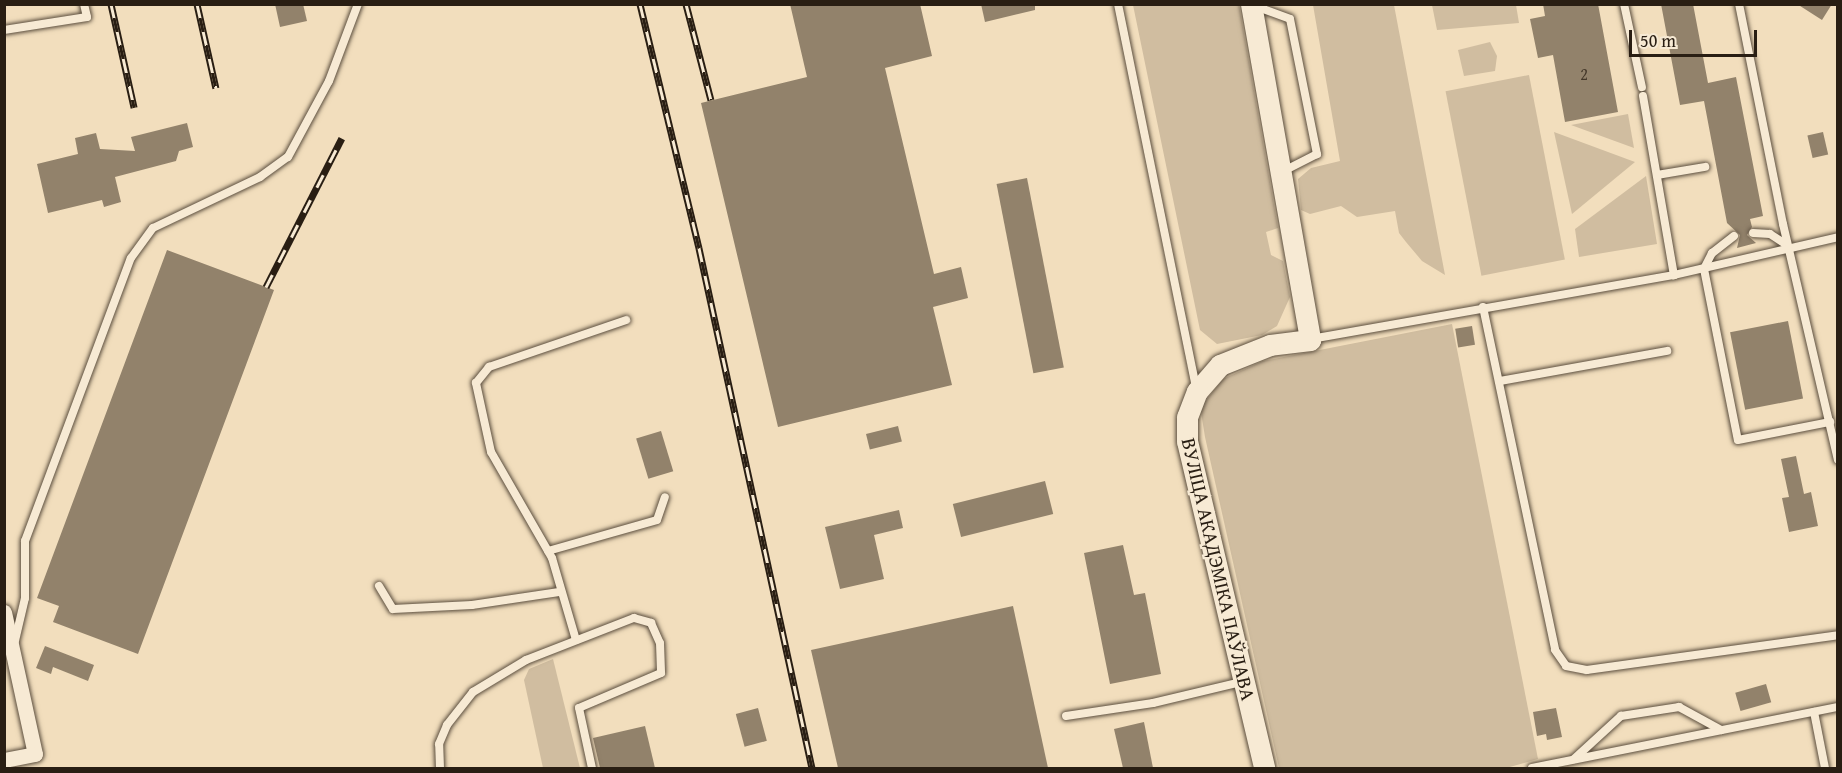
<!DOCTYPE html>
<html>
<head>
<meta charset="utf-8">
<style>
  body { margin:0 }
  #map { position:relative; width:1842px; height:773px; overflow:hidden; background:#f2debd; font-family:"Gentium Book Plus",serif }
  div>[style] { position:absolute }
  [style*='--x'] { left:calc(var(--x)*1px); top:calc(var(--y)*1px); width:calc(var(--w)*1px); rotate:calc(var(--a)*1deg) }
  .green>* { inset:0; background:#d0bda0; transform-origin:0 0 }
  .building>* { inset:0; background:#92826b; transform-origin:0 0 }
  .roads { filter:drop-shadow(0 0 2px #5b4e3e) drop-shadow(0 0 2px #5b4e3e) }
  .lane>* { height:8px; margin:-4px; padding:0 4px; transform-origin:4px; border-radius:4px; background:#f7ead4 }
  .street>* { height:15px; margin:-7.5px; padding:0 7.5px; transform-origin:7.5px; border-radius:7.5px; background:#f7ead4 }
  .secondary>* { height:21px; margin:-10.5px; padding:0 10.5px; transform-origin:10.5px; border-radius:10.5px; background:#f7ead4 }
  .rail>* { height:7px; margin-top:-3.5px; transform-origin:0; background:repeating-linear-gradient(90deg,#f7ead4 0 14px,#291e13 0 28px); box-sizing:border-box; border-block:2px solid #291e13 }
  span { translate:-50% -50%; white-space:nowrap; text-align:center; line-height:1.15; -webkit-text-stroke:4.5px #f7ead4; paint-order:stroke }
  .number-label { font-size:16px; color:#433729 }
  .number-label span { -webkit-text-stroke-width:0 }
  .street-label { font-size:20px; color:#291e13 }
  .frame { position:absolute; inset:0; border:6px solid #291e13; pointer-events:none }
  .scale { position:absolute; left:1629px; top:30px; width:128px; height:27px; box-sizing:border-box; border:3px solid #291e13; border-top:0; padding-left:8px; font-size:18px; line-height:21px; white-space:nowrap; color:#291e13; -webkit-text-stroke:4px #f7ead4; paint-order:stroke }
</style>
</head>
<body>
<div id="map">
  <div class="green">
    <i style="clip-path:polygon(1133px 5px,1239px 5px,1278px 228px,1266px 232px,1271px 255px,1283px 261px,1290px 297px,1277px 326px,1262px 335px,1217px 344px,1200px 330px)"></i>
    <i style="clip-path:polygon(1313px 5px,1394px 5px,1445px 275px,1422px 261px,1406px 242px,1399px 233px,1395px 211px,1357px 217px,1341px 206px,1310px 214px,1301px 210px,1298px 179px,1311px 168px,1340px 161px)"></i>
    <i style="clip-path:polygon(1432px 5px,1516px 5px,1519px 23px,1437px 30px)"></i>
    <i style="clip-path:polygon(1490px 42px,1497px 56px,1495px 71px,1464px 76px,1458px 50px)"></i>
    <i style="left:1529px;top:75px;width:188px;height:85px;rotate:79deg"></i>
    <i style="clip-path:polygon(1628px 114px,1634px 148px,1571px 125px)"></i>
    <i style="clip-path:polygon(1554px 132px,1635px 162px,1572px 214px)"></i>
    <i style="clip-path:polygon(1646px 176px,1657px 244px,1579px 257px,1575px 229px)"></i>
    <i style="clip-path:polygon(1452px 324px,1538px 759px,1506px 768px,1279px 768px,1205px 437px,1201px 412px,1204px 403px,1223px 379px,1263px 361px)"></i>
    <i style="clip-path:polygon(553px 659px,580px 768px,543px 768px,524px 680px,529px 669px)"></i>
  </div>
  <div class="building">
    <i style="clip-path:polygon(275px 4px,303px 4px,307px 21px,280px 27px)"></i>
    <i style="clip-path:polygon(790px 4px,920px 4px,932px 56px,885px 68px,934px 274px,961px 267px,968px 298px,933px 307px,952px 385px,778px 427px,701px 103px,807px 77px)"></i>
    <i style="clip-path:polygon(981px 4px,1035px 4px,1035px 10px,985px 22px)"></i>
    <i style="clip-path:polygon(1543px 4px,1598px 4px,1618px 112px,1565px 122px,1553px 55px,1538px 58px,1530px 19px,1545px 16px)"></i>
    <i style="clip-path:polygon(1661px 4px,1693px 4px,1708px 83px,1736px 77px,1763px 216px,1750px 219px,1752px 227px,1747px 235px,1756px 243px,1737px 248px,1740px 235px,1727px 223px,1704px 101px,1680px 105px)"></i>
    <i style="clip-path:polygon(1797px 4px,1832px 4px,1822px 20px)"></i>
    <i style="clip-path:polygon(187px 123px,193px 147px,179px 151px,176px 161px,115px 177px,121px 202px,104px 207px,102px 200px,48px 213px,37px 164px,78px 154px,75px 138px,96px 133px,100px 149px,135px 151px,131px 137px)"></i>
    <i style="left:1823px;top:132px;width:23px;height:16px;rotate:77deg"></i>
    <i style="left:1027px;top:178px;width:193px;height:31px;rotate:79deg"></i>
    <i style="clip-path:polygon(167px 250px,274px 290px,138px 654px,53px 622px,59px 606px,37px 598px)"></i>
    <i style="left:1788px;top:321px;width:79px;height:59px;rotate:79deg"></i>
    <i style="left:1472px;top:326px;width:19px;height:17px;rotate:81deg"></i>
    <i style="left:898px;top:426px;width:16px;height:33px;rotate:76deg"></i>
    <i style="left:661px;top:431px;width:42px;height:26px;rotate:73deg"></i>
    <i style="clip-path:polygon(1796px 456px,1804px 494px,1811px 492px,1818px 526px,1789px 532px,1782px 498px,1789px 497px,1781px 459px)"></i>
    <i style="left:1045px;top:481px;width:34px;height:95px;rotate:76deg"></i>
    <i style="clip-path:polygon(899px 510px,903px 528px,874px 535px,884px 579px,840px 589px,825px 527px)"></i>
    <i style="clip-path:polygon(1123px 545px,1134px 595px,1145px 593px,1161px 674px,1110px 684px,1084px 553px)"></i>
    <i style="clip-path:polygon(1013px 606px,1048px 768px,838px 768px,811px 650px)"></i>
    <i style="clip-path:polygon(45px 646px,94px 665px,88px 681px,53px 667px,51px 674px,36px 668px)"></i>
    <i style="left:1766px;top:684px;width:19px;height:32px;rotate:74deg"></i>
    <i style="left:758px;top:708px;width:34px;height:23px;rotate:75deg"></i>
    <i style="clip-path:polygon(1556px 708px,1562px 737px,1547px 740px,1546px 734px,1537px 736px,1533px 712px)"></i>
    <i style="clip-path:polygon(1144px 722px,1153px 768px,1123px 768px,1114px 729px)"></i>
    <i style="clip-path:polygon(645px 726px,655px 768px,600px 768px,593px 738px)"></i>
  </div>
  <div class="roads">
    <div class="lane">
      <i style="--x:1118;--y:4;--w:392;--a:78.5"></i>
      <i style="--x:1624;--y:4;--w:85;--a:77.8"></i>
      <i style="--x:1739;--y:4;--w:224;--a:78.7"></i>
      <i style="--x:1783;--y:224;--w:242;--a:76.9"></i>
      <i style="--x:1255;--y:6;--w:37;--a:20"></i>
      <i style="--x:1290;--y:19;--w:138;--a:78.7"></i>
      <i style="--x:1317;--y:154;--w:38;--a:153"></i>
      <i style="--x:4;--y:30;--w:84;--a:-8.9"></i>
      <i style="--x:87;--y:17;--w:13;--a:-103"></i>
      <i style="--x:1643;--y:96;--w:182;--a:80.2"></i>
      <i style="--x:1657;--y:175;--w:49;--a:-9.5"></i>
      <i style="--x:1753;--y:233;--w:17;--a:3"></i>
      <i style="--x:1770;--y:234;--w:20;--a:33"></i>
      <i style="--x:1734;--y:236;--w:28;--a:142"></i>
      <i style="--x:1712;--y:253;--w:18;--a:117"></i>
      <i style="--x:1704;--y:269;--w:174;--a:78.8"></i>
      <i style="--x:1738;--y:440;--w:94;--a:-11.1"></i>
      <i style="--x:1483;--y:307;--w:350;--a:78.1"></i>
      <i style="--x:1555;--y:650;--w:19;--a:55"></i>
      <i style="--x:1566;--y:666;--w:21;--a:11"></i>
      <i style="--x:1587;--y:670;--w:253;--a:-7.9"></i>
      <i style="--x:1311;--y:339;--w:369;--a:-10"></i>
      <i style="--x:1674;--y:275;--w:168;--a:-13"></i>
      <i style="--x:1500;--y:381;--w:170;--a:-10.2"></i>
      <i style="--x:548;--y:551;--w:113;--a:-15.9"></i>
      <i style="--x:657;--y:520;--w:24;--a:-71"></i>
      <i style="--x:379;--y:586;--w:27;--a:59"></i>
      <i style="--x:393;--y:609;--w:79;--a:-2.9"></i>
      <i style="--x:472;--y:605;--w:88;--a:-8.5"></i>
      <i style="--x:576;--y:640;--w:85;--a:-106.3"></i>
      <i style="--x:552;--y:558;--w:122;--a:-119.9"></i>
      <i style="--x:491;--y:452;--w:71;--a:-102.3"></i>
      <i style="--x:476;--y:383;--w:21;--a:-51"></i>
      <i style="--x:489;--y:367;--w:145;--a:-18.9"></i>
      <i style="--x:14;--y:645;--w:48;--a:-76.8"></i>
      <i style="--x:25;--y:598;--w:57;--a:-90"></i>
      <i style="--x:25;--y:541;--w:302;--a:-69.5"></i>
      <i style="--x:131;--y:258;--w:37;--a:-54"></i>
      <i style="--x:153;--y:228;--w:119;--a:-25.5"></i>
      <i style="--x:260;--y:177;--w:34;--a:-36"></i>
      <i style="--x:288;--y:157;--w:86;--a:-61.7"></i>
      <i style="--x:329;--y:81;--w:82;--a:-69.4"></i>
      <i style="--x:1814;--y:712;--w:57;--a:78.9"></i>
      <i style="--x:1066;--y:716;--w:88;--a:-8.5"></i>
      <i style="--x:1153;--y:703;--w:90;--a:-13.4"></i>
      <i style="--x:1574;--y:759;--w:64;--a:-42.5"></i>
      <i style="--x:1621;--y:716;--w:59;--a:-8.8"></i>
      <i style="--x:1679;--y:707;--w:48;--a:28.7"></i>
      <i style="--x:440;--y:768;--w:24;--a:-92"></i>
      <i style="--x:439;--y:744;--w:21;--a:-67"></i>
      <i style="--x:447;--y:725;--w:42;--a:-51.8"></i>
      <i style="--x:473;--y:692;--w:62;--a:-31.1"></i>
      <i style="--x:526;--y:660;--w:116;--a:-21.3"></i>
      <i style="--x:634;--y:618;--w:18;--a:16"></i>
      <i style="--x:651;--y:623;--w:22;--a:66"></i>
      <i style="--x:660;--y:643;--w:30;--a:88"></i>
      <i style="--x:661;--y:673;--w:89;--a:156.9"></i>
      <i style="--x:579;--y:708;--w:61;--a:77.8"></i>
      <i style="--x:1532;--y:768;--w:312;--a:-11.3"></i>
    </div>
    <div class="street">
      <i style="--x:4;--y:612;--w:145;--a:77.7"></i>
      <i style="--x:35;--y:754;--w:32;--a:169"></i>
    </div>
    <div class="secondary">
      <i style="--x:1251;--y:4;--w:341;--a:80"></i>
      <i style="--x:1310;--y:340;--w:40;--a:172.9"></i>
      <i style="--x:1270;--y:345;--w:54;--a:158.2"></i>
      <i style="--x:1220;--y:365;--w:35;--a:131"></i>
      <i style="--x:1197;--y:391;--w:28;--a:111"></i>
      <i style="--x:1187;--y:417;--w:24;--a:90"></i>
      <i style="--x:1187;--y:441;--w:336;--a:76.7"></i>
    </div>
  </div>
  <div class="rail">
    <i style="--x:111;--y:4;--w:106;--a:77.4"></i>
    <i style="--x:197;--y:4;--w:86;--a:77.3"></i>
    <i style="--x:640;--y:4;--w:251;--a:76.4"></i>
    <i style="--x:699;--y:248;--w:532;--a:77.74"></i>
    <i style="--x:686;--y:4;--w:99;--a:75.4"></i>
    <i style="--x:266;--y:287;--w:167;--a:-63"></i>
  </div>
  <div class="number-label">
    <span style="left:1584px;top:74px">2</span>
  </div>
  <div class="street-label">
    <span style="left:1219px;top:569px;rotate:77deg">ВУЛІЦА АКАДЭМІКА ПАЎЛАВА</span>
  </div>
  <div class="frame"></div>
  <div class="scale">50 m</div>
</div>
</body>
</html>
